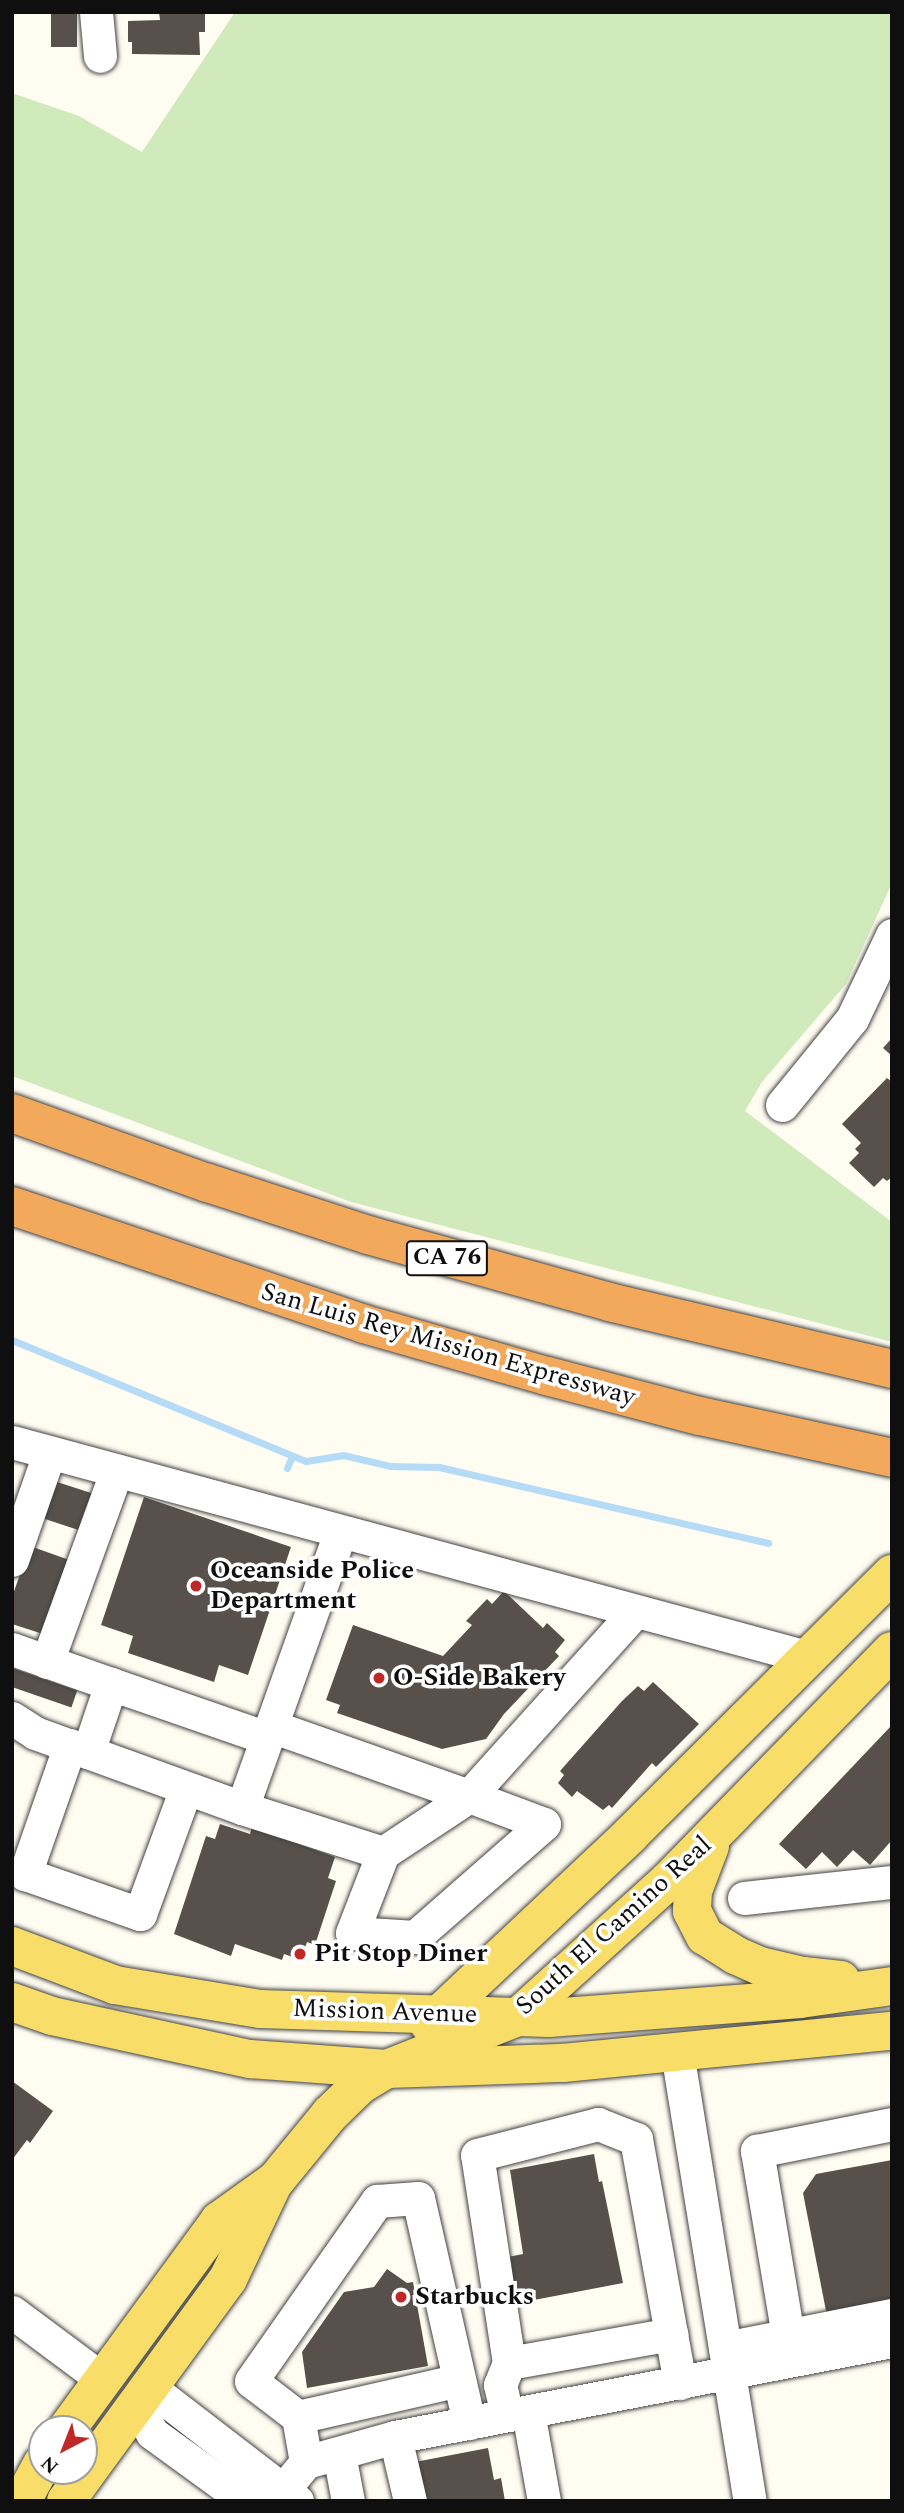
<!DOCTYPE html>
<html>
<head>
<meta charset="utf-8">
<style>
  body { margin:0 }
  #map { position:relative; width:904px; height:2513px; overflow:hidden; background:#fffdf2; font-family:Spectral,serif }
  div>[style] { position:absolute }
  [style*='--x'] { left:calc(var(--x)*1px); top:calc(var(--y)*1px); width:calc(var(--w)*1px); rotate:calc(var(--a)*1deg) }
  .green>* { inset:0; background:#d1eabb }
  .stream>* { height:7px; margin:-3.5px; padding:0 3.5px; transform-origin:3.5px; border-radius:3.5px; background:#b6dbf6 }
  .building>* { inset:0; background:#58514b; transform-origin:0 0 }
  .roads { filter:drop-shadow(0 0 2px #424242) drop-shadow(0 0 2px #424242) }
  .minor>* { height:33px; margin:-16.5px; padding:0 16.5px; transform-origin:16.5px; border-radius:16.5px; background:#fff }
  .major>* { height:38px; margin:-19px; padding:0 19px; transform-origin:19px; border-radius:19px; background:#f8dd69 }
  .highway>* { height:38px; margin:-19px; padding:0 19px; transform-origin:19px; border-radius:19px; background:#f3a95b }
  .dots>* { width:19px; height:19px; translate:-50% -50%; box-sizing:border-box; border:4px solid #fff; border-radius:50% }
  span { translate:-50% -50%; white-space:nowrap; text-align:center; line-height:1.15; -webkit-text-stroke:7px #fff; paint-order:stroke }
  .shield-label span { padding:2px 5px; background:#fff; border:2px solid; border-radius:5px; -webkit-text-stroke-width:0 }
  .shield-label { font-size:24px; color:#0f0f0f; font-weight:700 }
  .street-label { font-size:26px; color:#0f0f0f }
  .poi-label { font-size:26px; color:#0f0f0f; font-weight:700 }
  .left { translate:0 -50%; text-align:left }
  .frame { position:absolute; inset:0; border:14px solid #0f0f0f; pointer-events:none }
  .north { position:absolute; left:28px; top:2415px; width:70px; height:70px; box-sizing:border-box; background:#fff; border:2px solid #9f9f9f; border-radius:50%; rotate:222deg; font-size:19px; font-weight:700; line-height:28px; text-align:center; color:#0f0f0f }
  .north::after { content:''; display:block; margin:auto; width:24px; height:32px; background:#c02827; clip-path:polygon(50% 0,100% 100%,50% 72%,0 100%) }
</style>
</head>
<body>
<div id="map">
  <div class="green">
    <i style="clip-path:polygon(235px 12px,892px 12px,892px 883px,846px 984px,762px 1082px,745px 1111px,892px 1222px,892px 1342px,351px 1202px,12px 1076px,12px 93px,79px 116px,142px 152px)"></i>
  </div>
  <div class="stream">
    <i style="--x:12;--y:1340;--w:318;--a:22.4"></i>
    <i style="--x:306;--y:1461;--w:37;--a:-9"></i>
    <i style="--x:343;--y:1455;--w:48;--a:13.2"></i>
    <i style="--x:390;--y:1466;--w:49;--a:1.2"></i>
    <i style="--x:439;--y:1467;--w:338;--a:13"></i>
    <i style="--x:287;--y:1468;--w:13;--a:-67"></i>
  </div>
  <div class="building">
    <i style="left:51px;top:12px;width:26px;height:35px"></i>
    <i style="clip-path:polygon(159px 12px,205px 12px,205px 32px,199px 32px,200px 55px,132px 54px,132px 42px,128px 42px,128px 21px,160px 20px)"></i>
    <i style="clip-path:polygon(892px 1038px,892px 1056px,883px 1048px)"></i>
    <i style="clip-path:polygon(887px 1078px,892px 1082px,892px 1177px,887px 1181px,883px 1178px,874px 1187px,849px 1163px,859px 1153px,855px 1149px,861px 1143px,842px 1124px)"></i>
    <i style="left:54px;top:1481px;width:44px;height:39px;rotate:18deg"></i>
    <i style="clip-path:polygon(144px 1497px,291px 1547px,248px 1675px,219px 1665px,214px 1682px,128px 1653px,133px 1636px,101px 1625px)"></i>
    <i style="clip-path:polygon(30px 1546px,72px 1561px,46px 1635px,12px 1624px,12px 1597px)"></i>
    <i style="clip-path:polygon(504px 1591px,543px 1628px,547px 1623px,565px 1640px,555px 1652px,559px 1656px,504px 1714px,486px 1739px,442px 1749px,337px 1713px,340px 1705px,326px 1700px,353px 1625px,443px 1656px,472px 1625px,466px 1621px,487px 1599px,492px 1604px)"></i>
    <i style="left:12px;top:1668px;width:69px;height:18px;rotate:19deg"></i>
    <i style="clip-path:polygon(653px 1682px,699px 1724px,656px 1767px,652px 1763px,612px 1808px,609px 1805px,603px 1810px,577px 1791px,572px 1797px,558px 1783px,564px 1775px,560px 1771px,622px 1701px,638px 1686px,644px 1691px)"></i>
    <i style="clip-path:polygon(892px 1725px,892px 1840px,870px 1865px,853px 1850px,837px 1867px,822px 1852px,806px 1869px,779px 1844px)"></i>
    <i style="clip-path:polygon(220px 1824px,250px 1834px,252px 1827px,335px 1857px,328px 1878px,336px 1881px,315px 1945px,307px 1942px,301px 1960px,284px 1954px,282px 1960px,235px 1944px,231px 1956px,174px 1934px,206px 1836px,215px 1839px)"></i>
    <i style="clip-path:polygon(12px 2081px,53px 2111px,30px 2143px,27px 2140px,12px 2160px)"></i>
    <i style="clip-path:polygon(594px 2154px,599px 2182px,602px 2181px,623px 2283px,513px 2304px,503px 2258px,523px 2254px,510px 2170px)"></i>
    <i style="clip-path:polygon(892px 2160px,892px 2311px,827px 2316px,803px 2193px,816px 2174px)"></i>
    <i style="clip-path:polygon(387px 2269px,407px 2283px,413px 2282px,428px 2366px,307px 2388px,302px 2352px,344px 2292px,374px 2287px)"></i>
    <i style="clip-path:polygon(488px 2448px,494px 2480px,501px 2478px,505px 2501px,423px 2501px,415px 2462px)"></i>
  </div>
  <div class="roads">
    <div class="minor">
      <i style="--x:96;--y:12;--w:44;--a:84.8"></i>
      <i style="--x:782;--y:1105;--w:111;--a:-50.9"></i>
      <i style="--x:852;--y:1019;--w:93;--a:-64.5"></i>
      <i style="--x:12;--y:1442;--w:824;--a:15.13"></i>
      <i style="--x:12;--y:1560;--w:112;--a:-70.8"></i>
      <i style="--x:12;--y:1649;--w:105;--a:19.5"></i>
      <i style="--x:47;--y:1662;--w:202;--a:-70"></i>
      <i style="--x:12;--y:1718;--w:27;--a:33"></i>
      <i style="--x:35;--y:1733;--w:220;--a:19.9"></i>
      <i style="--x:242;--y:1808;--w:292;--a:-70.4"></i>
      <i style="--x:271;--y:1726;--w:210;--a:19.5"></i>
      <i style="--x:469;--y:1796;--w:246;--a:-48"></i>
      <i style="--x:70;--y:1745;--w:137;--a:109.2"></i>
      <i style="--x:25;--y:1874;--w:122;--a:19.2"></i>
      <i style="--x:140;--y:1914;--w:134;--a:-69.9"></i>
      <i style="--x:88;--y:1752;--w:72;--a:-71.3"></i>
      <i style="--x:111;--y:1684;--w:165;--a:19.1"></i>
      <i style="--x:242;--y:1808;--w:148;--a:17.7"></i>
      <i style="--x:383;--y:1853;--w:103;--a:-33.5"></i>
      <i style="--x:469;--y:1796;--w:80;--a:20.5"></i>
      <i style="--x:544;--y:1824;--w:171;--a:138.8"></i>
      <i style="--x:415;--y:1937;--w:63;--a:-176.4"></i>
      <i style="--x:352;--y:1933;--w:86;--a:-68.8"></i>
      <i style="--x:744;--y:1898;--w:149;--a:-6.2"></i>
      <i style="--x:677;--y:2052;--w:455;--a:80.8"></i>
      <i style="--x:12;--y:2312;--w:112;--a:36.7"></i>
      <i style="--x:788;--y:2336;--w:188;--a:-99.5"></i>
      <i style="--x:757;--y:2151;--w:138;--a:-11.3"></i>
      <i style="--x:725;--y:2348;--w:170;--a:-11.2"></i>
      <i style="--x:509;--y:2363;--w:165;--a:-10.1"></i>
      <i style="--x:149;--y:2387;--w:187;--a:37.6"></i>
      <i style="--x:136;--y:2405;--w:32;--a:60"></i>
      <i style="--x:152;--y:2433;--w:116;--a:35.9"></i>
      <i style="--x:528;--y:2412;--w:90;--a:79.8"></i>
      <i style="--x:507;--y:2415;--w:31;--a:-103"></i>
      <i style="--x:500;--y:2385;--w:24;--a:-68"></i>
      <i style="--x:509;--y:2363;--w:210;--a:-98.7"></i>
      <i style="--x:477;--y:2155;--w:125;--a:-14.4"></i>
      <i style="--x:598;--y:2124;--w:41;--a:21.5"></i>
      <i style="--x:636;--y:2139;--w:248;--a:79.8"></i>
      <i style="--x:298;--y:2417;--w:165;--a:-12.9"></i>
      <i style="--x:395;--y:2437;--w:66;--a:76.8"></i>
      <i style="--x:339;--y:2454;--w:48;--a:79.2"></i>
      <i style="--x:306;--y:2462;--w:46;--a:-100.1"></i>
      <i style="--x:298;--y:2417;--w:59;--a:-142.5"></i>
      <i style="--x:251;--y:2381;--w:220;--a:-55"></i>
      <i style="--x:377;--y:2201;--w:41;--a:-4.2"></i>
      <i style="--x:418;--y:2198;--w:231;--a:77.2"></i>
      <i style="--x:274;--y:2501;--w:50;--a:-50.6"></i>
      <i style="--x:306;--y:2462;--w:92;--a:-15.7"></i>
      <i style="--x:395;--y:2437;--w:506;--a:-10.93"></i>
    </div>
    <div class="major">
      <i style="--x:710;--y:1846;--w:48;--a:110.7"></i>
      <i style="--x:693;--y:1891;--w:20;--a:93"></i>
      <i style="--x:692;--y:1911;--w:28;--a:63"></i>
      <i style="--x:705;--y:1936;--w:36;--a:32"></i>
      <i style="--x:735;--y:1955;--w:27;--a:24"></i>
      <i style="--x:760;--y:1966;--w:44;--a:13.1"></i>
      <i style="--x:803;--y:1976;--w:38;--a:6"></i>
      <i style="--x:12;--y:1946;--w:110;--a:20.7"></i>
      <i style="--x:115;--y:1985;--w:147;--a:9.4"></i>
      <i style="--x:260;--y:2009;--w:289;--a:1.8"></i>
      <i style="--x:549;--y:2018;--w:252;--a:-4.3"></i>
      <i style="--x:800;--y:1999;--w:93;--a:-8"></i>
      <i style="--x:12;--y:2002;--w:42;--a:19.3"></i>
      <i style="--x:52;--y:2016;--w:203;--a:12.3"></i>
      <i style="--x:250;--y:2059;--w:137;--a:4.2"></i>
      <i style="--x:387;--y:2069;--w:176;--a:-2"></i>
      <i style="--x:563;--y:2063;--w:331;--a:-5.6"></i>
      <i style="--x:429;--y:2024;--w:276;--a:-43.2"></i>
      <i style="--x:630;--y:1835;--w:370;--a:-44.9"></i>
      <i style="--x:67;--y:2429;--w:258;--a:-53.8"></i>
      <i style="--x:219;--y:2221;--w:70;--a:-35.7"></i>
      <i style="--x:276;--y:2180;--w:85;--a:-50.7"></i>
      <i style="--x:330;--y:2114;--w:42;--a:-44"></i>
      <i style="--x:360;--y:2085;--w:31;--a:-31"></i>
      <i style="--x:387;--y:2069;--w:141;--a:-21.7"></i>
      <i style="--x:518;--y:2017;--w:205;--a:-42.2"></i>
      <i style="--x:670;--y:1879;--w:318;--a:-45.8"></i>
      <i style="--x:22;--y:2501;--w:42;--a:-61.6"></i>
      <i style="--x:66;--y:2501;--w:275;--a:-53.9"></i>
      <i style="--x:228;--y:2279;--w:105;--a:-64.7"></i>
    </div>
    <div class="highway">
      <i style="--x:12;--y:1113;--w:208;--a:19.7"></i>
      <i style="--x:208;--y:1183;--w:168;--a:18"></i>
      <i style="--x:368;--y:1235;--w:250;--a:15.5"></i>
      <i style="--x:609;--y:1302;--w:291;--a:13.3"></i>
      <i style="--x:12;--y:1206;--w:371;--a:18.5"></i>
      <i style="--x:364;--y:1324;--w:190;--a:15.9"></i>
      <i style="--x:547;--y:1376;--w:158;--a:14.7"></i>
      <i style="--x:700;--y:1416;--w:197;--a:12.3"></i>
    </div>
  </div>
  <div class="dots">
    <i style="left:196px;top:1586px;background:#c02827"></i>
    <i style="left:379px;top:1678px;background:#c02827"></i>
    <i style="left:300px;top:1954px;background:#c02827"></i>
    <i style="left:401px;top:2297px;background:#c02827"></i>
  </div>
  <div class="shield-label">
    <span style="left:447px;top:1258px">CA 76</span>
  </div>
  <div class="street-label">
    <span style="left:448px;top:1345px;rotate:16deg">San Luis Rey Mission Expressway</span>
    <span style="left:614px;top:1926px;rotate:-42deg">South El Camino Real</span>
    <span style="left:385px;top:2012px;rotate:2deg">Mission Avenue</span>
  </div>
  <div class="poi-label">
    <span class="left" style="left:210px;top:1586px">Oceanside Police<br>Department</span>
    <span class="left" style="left:393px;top:1678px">O-Side Bakery</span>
    <span class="left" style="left:314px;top:1954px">Pit Stop Diner</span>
    <span class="left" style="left:415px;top:2297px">Starbucks</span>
  </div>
  <div class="frame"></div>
  <div class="north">N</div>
</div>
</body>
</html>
